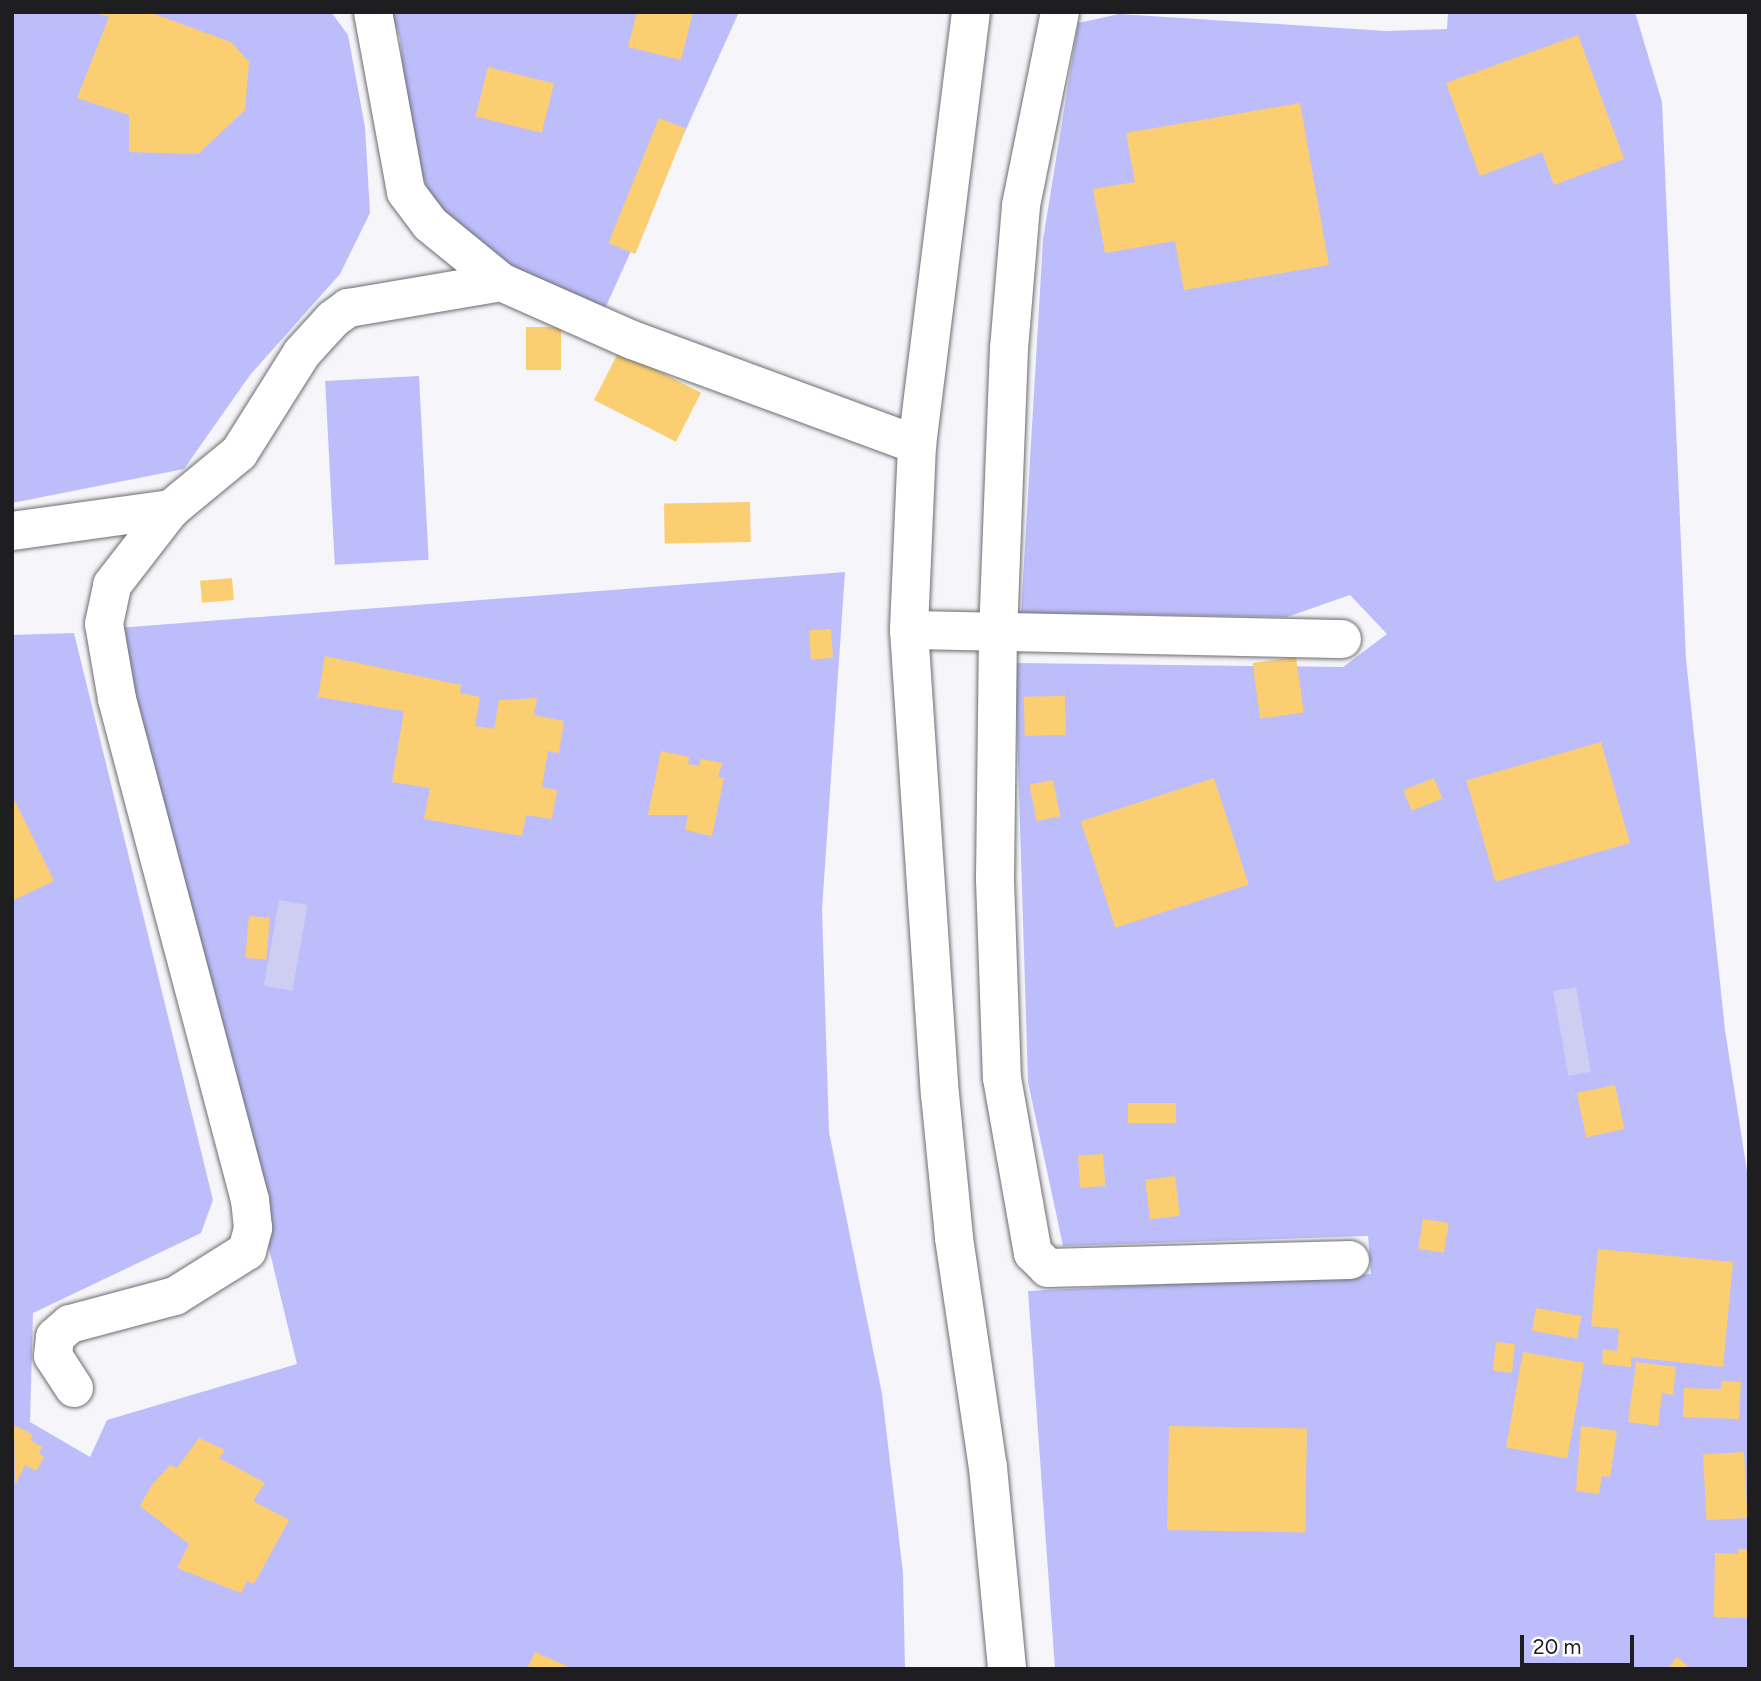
<!DOCTYPE html>
<html>
<head>
<meta charset="utf-8">
<style>
  body { margin:0 }
  #map { position:relative; width:1761px; height:1681px; overflow:hidden; background:#f5f5fa; font-family:Figtree,sans-serif }
  div>[style] { position:absolute }
  [style*='--x'] { left:calc(var(--x)*1px); top:calc(var(--y)*1px); width:calc(var(--w)*1px); rotate:calc(var(--a)*1deg) }
  .green>* { inset:0; background:#bdbdfb; transform-origin:0 0 }
  .water>* { inset:0; background:#cecef2; transform-origin:0 0 }
  .building>* { inset:0; background:#fbcf71; transform-origin:0 0 }
  .roads { filter:drop-shadow(0 0 2px #6d6e71) drop-shadow(0 0 2px #6d6e71) }
  .minor>* { height:38px; margin:-19px; padding:0 19px; transform-origin:19px; border-radius:19px; background:#fff }
  span { translate:-50% -50%; white-space:nowrap; text-align:center; line-height:1.15; -webkit-text-stroke:5px #fff; paint-order:stroke }
  .frame { position:absolute; inset:0; border:14px solid #1e1e20; pointer-events:none }
  .scale { position:absolute; left:1520px; top:1635px; width:114px; height:32px; box-sizing:border-box; border:4px solid #1e1e20; border-top:0; padding-left:9px; font-size:21px; line-height:24px; white-space:nowrap; color:#1e1e20; -webkit-text-stroke:5px #fff; paint-order:stroke }
</style>
</head>
<body>
<div id="map">
  <div class="green">
    <i style="clip-path:polygon(12px 12px,331px 12px,348px 35px,365px 127px,370px 213px,340px 274px,250px 375px,184px 469px,12px 503px)"></i>
    <i style="clip-path:polygon(391px 12px,739px 12px,603px 313px,503px 263px,438px 213px,410px 147px,400px 38px)"></i>
    <i style="clip-path:polygon(1448px 12px,1635px 12px,1662px 102px,1686px 659px,1725px 1030px,1749px 1184px,1749px 1669px,1055px 1669px,1028px 1291px,1371px 1274px,1368px 1236px,1063px 1246px,1028px 1082px,1015px 663px,1343px 667px,1387px 634px,1350px 595px,1287px 617px,1021px 613px,1043px 240px,1078px 23px,1119px 14px,1386px 31px,1447px 29px)"></i>
    <i style="left:419px;top:376px;width:184px;height:94px;rotate:87deg"></i>
    <i style="clip-path:polygon(845px 572px,822px 909px,829px 1132px,882px 1394px,903px 1573px,905px 1669px,12px 1669px,12px 635px,74px 633px,213px 1200px,201px 1233px,33px 1313px,30px 1422px,90px 1457px,107px 1420px,297px 1364px,118px 628px)"></i>
  </div>
  <div class="water">
    <i style="left:279px;top:900px;width:29px;height:87px;rotate:10deg"></i>
    <i style="left:1576px;top:987px;width:86px;height:23px;rotate:80deg"></i>
  </div>
  <div class="building">
    <i style="clip-path:polygon(94px 12px,149px 12px,231px 42px,249px 62px,245px 110px,198px 154px,129px 152px,129px 115px,77px 98px,109px 17px)"></i>
    <i style="clip-path:polygon(637px 12px,693px 12px,681px 60px,628px 47px)"></i>
    <i style="clip-path:polygon(1578px 35px,1624px 159px,1554px 185px,1542px 152px,1480px 176px,1446px 83px)"></i>
    <i style="left:488px;top:67px;width:68px;height:51px;rotate:14deg"></i>
    <i style="clip-path:polygon(1300px 103px,1329px 265px,1184px 290px,1175px 241px,1105px 253px,1093px 189px,1135px 182px,1126px 133px)"></i>
    <i style="left:659px;top:118px;width:29px;height:135px;rotate:22deg"></i>
    <i style="left:526px;top:327px;width:35px;height:43px"></i>
    <i style="left:619px;top:351px;width:92px;height:55px;rotate:27deg"></i>
    <i style="left:750px;top:502px;width:40px;height:86px;rotate:89deg"></i>
    <i style="left:232px;top:578px;width:22px;height:32px;rotate:85deg"></i>
    <i style="left:831px;top:629px;width:29px;height:22px;rotate:86deg"></i>
    <i style="clip-path:polygon(325px 656px,461px 685px,460px 693px,480px 697px,475px 726px,494px 729px,499px 700px,537px 698px,534px 715px,564px 721px,559px 753px,548px 751px,542px 787px,557px 790px,552px 819px,526px 815px,522px 836px,424px 819px,430px 788px,392px 782px,404px 711px,318px 697px)"></i>
    <i style="left:1296px;top:657px;width:56px;height:44px;rotate:82deg"></i>
    <i style="left:1065px;top:696px;width:39px;height:41px;rotate:89deg"></i>
    <i style="left:1601px;top:742px;width:105px;height:140px;rotate:74deg"></i>
    <i style="clip-path:polygon(661px 751px,689px 757px,688px 764px,699px 766px,701px 759px,722px 763px,718px 777px,724px 778px,712px 836px,685px 830px,688px 815px,648px 815px)"></i>
    <i style="left:1214px;top:778px;width:112px;height:140px;rotate:72deg"></i>
    <i style="left:1434px;top:778px;width:22px;height:33px;rotate:68deg"></i>
    <i style="left:1053px;top:780px;width:37px;height:24px;rotate:79deg"></i>
    <i style="clip-path:polygon(15px 801px,54px 881px,12px 901px,12px 802px)"></i>
    <i style="left:249px;top:916px;width:21px;height:42px;rotate:5deg"></i>
    <i style="left:1615px;top:1085px;width:45px;height:39px;rotate:78deg"></i>
    <i style="left:1128px;top:1103px;width:48px;height:20px"></i>
    <i style="left:1103px;top:1154px;width:32px;height:25px;rotate:86deg"></i>
    <i style="left:1175px;top:1176px;width:40px;height:30px;rotate:83deg"></i>
    <i style="left:1423px;top:1219px;width:26px;height:30px;rotate:9deg"></i>
    <i style="clip-path:polygon(1598px 1249px,1733px 1262px,1723px 1367px,1631px 1357px,1631px 1367px,1602px 1364px,1603px 1349px,1617px 1351px,1619px 1329px,1591px 1326px)"></i>
    <i style="left:1536px;top:1308px;width:46px;height:23px;rotate:10deg"></i>
    <i style="left:1496px;top:1342px;width:19px;height:29px;rotate:6deg"></i>
    <i style="left:1523px;top:1352px;width:62px;height:97px;rotate:10deg"></i>
    <i style="clip-path:polygon(1636px 1362px,1676px 1367px,1673px 1395px,1662px 1393px,1658px 1426px,1628px 1422px)"></i>
    <i style="clip-path:polygon(1721px 1381px,1741px 1382px,1739px 1419px,1683px 1417px,1684px 1388px,1721px 1389px)"></i>
    <i style="clip-path:polygon(14px 1425px,33px 1435px,30px 1440px,42px 1447px,39px 1454px,44px 1457px,36px 1471px,25px 1465px,15px 1485px)"></i>
    <i style="left:1169px;top:1426px;width:138px;height:104px;rotate:1deg"></i>
    <i style="clip-path:polygon(1581px 1426px,1617px 1431px,1610px 1477px,1602px 1476px,1599px 1494px,1576px 1491px)"></i>
    <i style="clip-path:polygon(199px 1438px,225px 1450px,219px 1458px,265px 1483px,253px 1501px,289px 1520px,254px 1584px,247px 1581px,241px 1593px,177px 1568px,189px 1544px,140px 1506px,151px 1486px,170px 1465px,177px 1468px)"></i>
    <i style="left:1744px;top:1452px;width:66px;height:41px;rotate:87deg"></i>
    <i style="clip-path:polygon(1738px 1549px,1749px 1549px,1749px 1618px,1714px 1617px,1715px 1553px,1738px 1554px)"></i>
    <i style="clip-path:polygon(535px 1652px,573px 1669px,527px 1669px)"></i>
    <i style="clip-path:polygon(1677px 1657px,1691px 1669px,1668px 1669px)"></i>
  </div>
  <div class="roads">
    <div class="minor">
      <i style="--x:373;--y:12;--w:183;--a:79.6"></i>
      <i style="--x:406;--y:192;--w:40;--a:53"></i>
      <i style="--x:430;--y:224;--w:92;--a:39.2"></i>
      <i style="--x:501;--y:282;--w:143;--a:23.9"></i>
      <i style="--x:632;--y:340;--w:304;--a:20.2"></i>
      <i style="--x:971;--y:12;--w:436;--a:97.1"></i>
      <i style="--x:917;--y:445;--w:185;--a:92.5"></i>
      <i style="--x:909;--y:630;--w:465;--a:86.2"></i>
      <i style="--x:940;--y:1094;--w:145;--a:84.4"></i>
      <i style="--x:954;--y:1238;--w:232;--a:81.6"></i>
      <i style="--x:988;--y:1467;--w:203;--a:84.6"></i>
      <i style="--x:1060;--y:12;--w:198;--a:101.4"></i>
      <i style="--x:1021;--y:206;--w:143;--a:94.8"></i>
      <i style="--x:1009;--y:348;--w:284;--a:92.2"></i>
      <i style="--x:998;--y:632;--w:248;--a:90.7"></i>
      <i style="--x:995;--y:880;--w:198;--a:88"></i>
      <i style="--x:1002;--y:1078;--w:178;--a:80"></i>
      <i style="--x:1033;--y:1253;--w:21;--a:45"></i>
      <i style="--x:1048;--y:1268;--w:302;--a:-1.5"></i>
      <i style="--x:12;--y:531;--w:161;--a:-7.9"></i>
      <i style="--x:909;--y:630;--w:433;--a:1.2"></i>
      <i style="--x:74;--y:1388;--w:38;--a:-123"></i>
      <i style="--x:53;--y:1356;--w:19;--a:-84"></i>
      <i style="--x:55;--y:1337;--w:20;--a:-41"></i>
      <i style="--x:70;--y:1324;--w:109;--a:-14.9"></i>
      <i style="--x:175;--y:1296;--w:85;--a:-32"></i>
      <i style="--x:247;--y:1251;--w:24;--a:-75"></i>
      <i style="--x:253;--y:1228;--w:28;--a:-96"></i>
      <i style="--x:250;--y:1200;--w:518;--a:-104.87"></i>
      <i style="--x:117;--y:699;--w:76;--a:-99.8"></i>
      <i style="--x:104;--y:624;--w:40;--a:-78"></i>
      <i style="--x:112;--y:585;--w:96;--a:-52.2"></i>
      <i style="--x:171;--y:509;--w:88;--a:-39.5"></i>
      <i style="--x:239;--y:453;--w:118;--a:-57.8"></i>
      <i style="--x:302;--y:353;--w:46;--a:-47.6"></i>
      <i style="--x:333;--y:319;--w:19;--a:-36"></i>
      <i style="--x:348;--y:308;--w:155;--a:-9.6"></i>
    </div>
  </div>
  <div class="frame"></div>
  <div class="scale">20 m</div>
</div>
</body>
</html>
